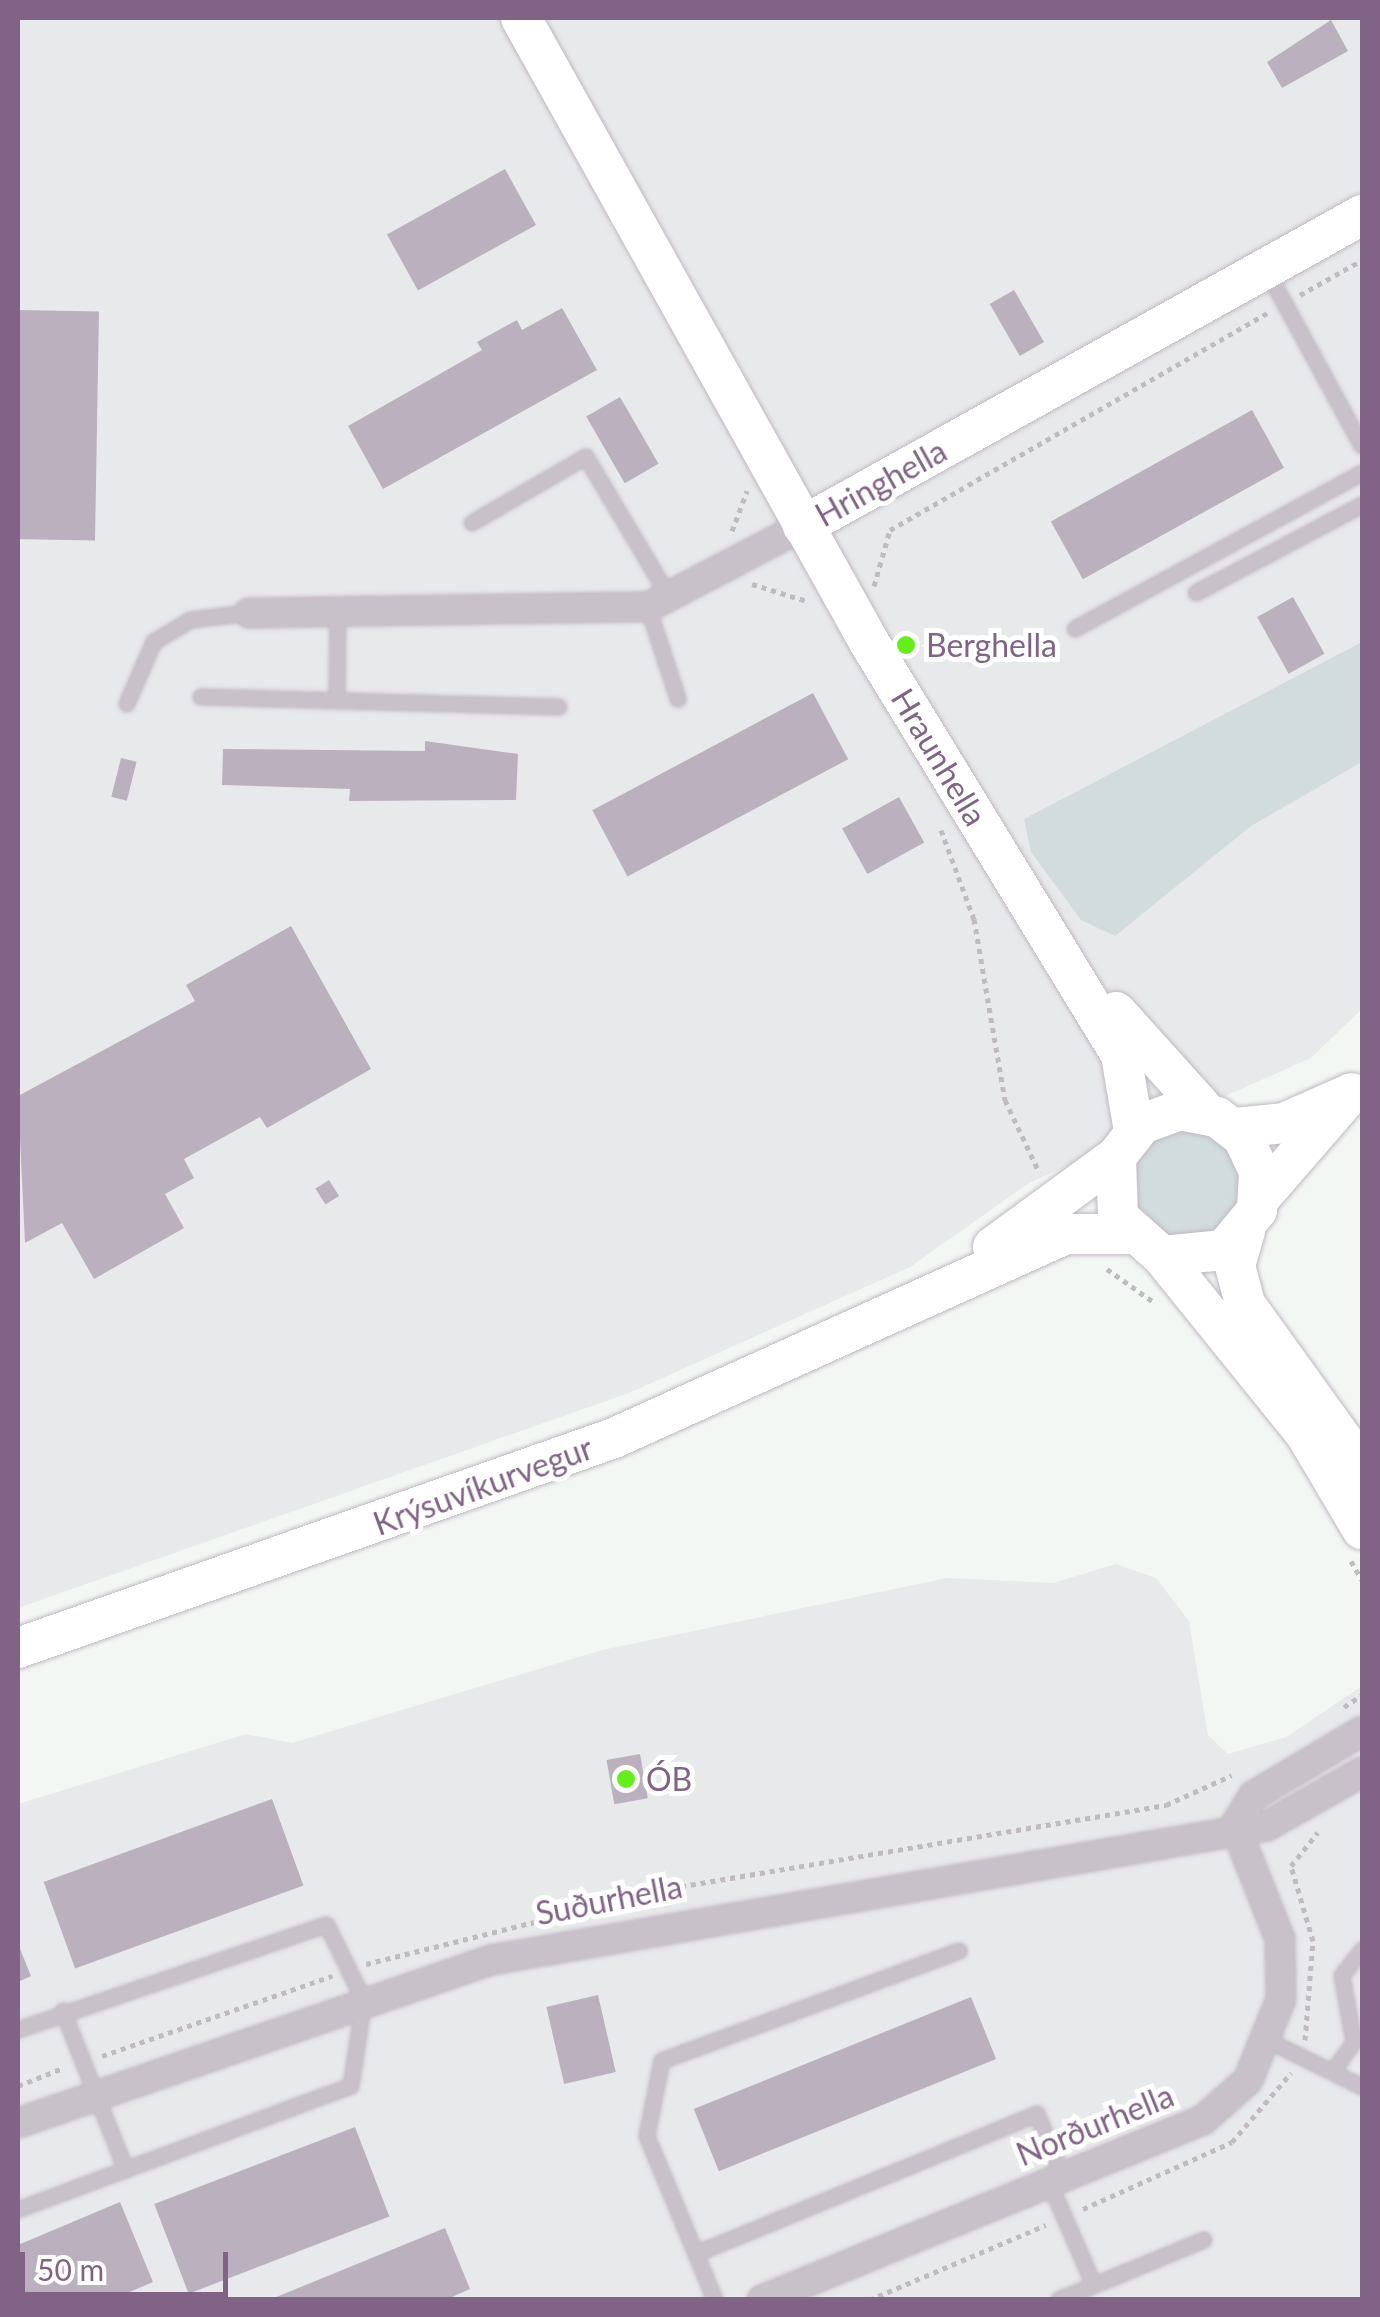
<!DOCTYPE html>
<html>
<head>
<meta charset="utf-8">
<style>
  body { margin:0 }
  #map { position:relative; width:1380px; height:2317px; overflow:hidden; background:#f3f7f4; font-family:Lato,sans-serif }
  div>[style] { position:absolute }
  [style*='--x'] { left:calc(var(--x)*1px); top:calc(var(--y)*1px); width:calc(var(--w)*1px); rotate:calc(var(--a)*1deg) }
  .built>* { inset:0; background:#e8e9ea }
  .green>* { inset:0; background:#d2dcdc }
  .round { border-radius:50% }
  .building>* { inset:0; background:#bbb0be; transform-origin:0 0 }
  .path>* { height:5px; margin-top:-2.5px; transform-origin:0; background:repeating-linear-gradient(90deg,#c0bbc1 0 5px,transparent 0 10px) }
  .roads { filter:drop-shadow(0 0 2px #c0b8c2) drop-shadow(0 0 2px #c0b8c2) }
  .lane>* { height:14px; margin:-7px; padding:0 7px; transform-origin:7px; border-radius:7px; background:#c8c1ca }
  .street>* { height:28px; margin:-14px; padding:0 14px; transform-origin:14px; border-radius:14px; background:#c8c1ca }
  .secondary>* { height:40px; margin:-20px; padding:0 20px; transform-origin:20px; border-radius:20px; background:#fff }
  .dots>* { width:28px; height:28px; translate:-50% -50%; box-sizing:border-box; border:5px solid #fff; border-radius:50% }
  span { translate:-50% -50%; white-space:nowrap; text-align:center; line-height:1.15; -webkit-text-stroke:10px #fff; paint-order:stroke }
  .street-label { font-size:32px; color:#816386 }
  .poi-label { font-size:32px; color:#816386 }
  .left { translate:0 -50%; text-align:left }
  .frame { position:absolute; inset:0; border:20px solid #816386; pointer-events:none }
  .scale { position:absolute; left:20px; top:2252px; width:208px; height:45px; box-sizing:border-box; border:5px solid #816386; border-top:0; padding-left:12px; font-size:30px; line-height:35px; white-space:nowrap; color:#816386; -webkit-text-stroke:8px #fff; paint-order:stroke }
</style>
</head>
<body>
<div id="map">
  <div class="built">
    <i style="clip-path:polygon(18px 18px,1362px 18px,1362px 1009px,1311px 1058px,1029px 1183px,910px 1267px,629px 1393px,18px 1608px)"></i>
    <i style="clip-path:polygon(1116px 1564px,1156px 1578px,1189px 1621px,1208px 1735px,1228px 1754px,1286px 1737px,1362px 1686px,1362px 2299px,18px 2300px,18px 1804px,246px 1734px,292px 1743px,602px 1650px,947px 1578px,1053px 1583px)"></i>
  </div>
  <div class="green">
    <i style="clip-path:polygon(1362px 642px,1362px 762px,1251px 826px,1115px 936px,1081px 920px,1031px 852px,1024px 819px)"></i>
    <i class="round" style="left:1132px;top:1130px;width:108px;height:108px"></i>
  </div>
  <div class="building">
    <i style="clip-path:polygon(1331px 20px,1348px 51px,1282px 88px,1267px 62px)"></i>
    <i style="left:505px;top:169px;width:64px;height:135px;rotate:61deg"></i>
    <i style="left:1014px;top:290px;width:60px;height:28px;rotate:60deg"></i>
    <i style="clip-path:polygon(562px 308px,597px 370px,383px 489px,348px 426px,482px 350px,477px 342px,517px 320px,522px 330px)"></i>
    <i style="left:18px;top:310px;width:81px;height:229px;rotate:1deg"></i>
    <i style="left:620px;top:397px;width:77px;height:39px;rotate:60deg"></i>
    <i style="left:1252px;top:410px;width:66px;height:230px;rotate:61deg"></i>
    <i style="left:1293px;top:597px;width:65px;height:41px;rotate:61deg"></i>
    <i style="left:813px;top:693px;width:75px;height:250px;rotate:62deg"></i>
    <i style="clip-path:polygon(425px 741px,518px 754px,516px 800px,349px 801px,350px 789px,222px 785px,223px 749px,425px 751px)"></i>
    <i style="left:121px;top:758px;width:16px;height:40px;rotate:14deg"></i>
    <i style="left:899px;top:797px;width:52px;height:65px;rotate:61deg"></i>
    <i style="clip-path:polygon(291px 926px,371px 1069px,267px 1128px,260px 1117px,184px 1159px,194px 1178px,165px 1194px,184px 1228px,94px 1279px,62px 1223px,25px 1243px,18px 1096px,195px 1001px,186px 985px)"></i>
    <i style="left:329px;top:1180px;width:19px;height:16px;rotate:58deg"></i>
    <i style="left:640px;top:1754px;width:45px;height:34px;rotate:80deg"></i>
    <i style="left:272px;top:1799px;width:92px;height:243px;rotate:70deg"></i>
    <i style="clip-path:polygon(18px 1944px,31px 1976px,18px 1982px)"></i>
    <i style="left:598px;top:1995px;width:79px;height:53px;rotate:77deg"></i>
    <i style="left:971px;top:1997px;width:67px;height:299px;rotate:68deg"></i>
    <i style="left:355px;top:2127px;width:96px;height:215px;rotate:69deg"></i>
    <i style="clip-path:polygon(120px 2202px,153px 2282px,111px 2300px,18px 2300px,18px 2245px)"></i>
    <i style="clip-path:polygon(445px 2228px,470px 2289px,445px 2300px,269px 2300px)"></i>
  </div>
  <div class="path">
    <i style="--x:1300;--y:295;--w:71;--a:-29.4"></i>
    <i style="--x:732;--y:531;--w:43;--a:-69.4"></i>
    <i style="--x:752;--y:584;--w:58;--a:17.2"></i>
    <i style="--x:874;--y:586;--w:58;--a:-74.1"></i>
    <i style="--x:890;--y:530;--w:436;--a:-29.9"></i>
    <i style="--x:941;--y:830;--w:95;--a:69.7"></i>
    <i style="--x:974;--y:919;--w:184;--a:80.3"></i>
    <i style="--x:1005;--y:1100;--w:80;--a:64.7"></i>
    <i style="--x:1107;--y:1269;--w:59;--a:35.3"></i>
    <i style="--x:1351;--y:1561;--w:22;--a:60"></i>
    <i style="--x:1344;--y:1707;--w:22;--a:-34"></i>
    <i style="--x:366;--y:1964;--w:314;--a:-14"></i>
    <i style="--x:671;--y:1888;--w:502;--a:-9.52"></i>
    <i style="--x:1166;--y:1805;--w:72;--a:-24.4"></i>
    <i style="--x:1305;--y:2040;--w:99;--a:-85.4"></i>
    <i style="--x:1313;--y:1941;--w:78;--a:-106.3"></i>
    <i style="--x:1291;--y:1866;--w:43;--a:-51.5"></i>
    <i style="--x:102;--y:2056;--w:244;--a:-19.2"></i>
    <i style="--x:18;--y:2086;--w:48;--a:-21.8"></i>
    <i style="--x:1083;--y:2209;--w:163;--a:-24.2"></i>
    <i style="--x:1232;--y:2142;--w:91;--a:-49.5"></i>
    <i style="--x:869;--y:2300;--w:192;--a:-23"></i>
  </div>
  <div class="roads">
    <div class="lane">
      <i style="--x:1267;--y:271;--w:199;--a:61.5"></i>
      <i style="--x:472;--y:523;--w:132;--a:-30.1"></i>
      <i style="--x:586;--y:457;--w:163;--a:59.3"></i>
      <i style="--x:1196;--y:593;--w:188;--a:-27.9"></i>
      <i style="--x:648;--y:607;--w:97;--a:71.9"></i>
      <i style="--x:1075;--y:629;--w:327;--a:-28.5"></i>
      <i style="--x:201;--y:697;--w:358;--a:1.6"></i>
      <i style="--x:337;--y:700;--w:89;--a:-89.4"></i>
      <i style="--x:127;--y:704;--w:68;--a:-66.5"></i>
      <i style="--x:154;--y:642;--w:43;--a:-30.7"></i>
      <i style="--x:191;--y:620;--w:58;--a:-6.9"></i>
      <i style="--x:63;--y:2011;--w:171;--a:68.4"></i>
      <i style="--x:18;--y:2030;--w:326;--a:-18.8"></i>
      <i style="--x:327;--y:1925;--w:85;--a:64"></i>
      <i style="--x:364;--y:2001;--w:86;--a:98.7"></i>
      <i style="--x:351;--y:2086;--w:355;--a:159.6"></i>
      <i style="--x:1269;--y:2041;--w:104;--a:26.3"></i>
      <i style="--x:1334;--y:2070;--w:34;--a:-54"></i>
      <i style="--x:1354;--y:2042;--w:67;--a:-100.3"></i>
      <i style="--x:1342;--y:1976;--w:33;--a:-52"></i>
      <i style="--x:1049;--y:2182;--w:112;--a:66.4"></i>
      <i style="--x:696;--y:2254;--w:128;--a:-112.6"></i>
      <i style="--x:647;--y:2136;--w:76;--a:-78.7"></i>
      <i style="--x:662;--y:2061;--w:317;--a:-20.3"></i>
      <i style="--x:715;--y:2300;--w:50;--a:-112.4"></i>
      <i style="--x:696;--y:2254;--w:369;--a:-22.3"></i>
      <i style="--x:1037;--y:2114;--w:66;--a:67.7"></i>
      <i style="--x:1059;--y:2300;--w:157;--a:-22.5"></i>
    </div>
    <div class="street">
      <i style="--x:249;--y:613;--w:399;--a:-0.9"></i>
      <i style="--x:648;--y:607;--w:175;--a:-27.6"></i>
      <i style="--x:1235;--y:1826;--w:35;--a:-59"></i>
      <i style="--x:1253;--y:1796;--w:127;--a:-30.8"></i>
      <i style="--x:18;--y:2123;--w:500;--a:-19.01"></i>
      <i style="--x:491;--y:1960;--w:787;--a:-9.8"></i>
      <i style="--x:1267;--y:1826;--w:109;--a:-29.6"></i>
      <i style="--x:762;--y:2300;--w:476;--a:-22.2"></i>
      <i style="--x:1203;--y:2120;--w:60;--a:-41.6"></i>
      <i style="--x:1248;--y:2080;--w:87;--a:-67.8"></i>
      <i style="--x:1281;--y:1999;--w:60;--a:-91"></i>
      <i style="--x:1280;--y:1939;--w:122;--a:-111.7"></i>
    </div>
    <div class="secondary">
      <i style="--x:521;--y:18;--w:714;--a:60.85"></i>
      <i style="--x:869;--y:642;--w:484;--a:58.6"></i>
      <i style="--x:1121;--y:1055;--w:77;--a:80.3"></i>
      <i style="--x:803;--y:526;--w:640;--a:-29.09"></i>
      <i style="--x:1116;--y:1012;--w:136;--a:48"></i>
      <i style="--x:1235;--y:1128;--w:49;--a:-5.8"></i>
      <i style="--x:1284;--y:1123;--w:74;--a:-23.8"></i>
      <i style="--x:1260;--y:1198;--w:138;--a:-49.1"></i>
      <i style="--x:1245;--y:1231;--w:36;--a:106"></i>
      <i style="--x:1235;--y:1266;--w:39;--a:75"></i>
      <i style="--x:1245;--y:1304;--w:201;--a:54.3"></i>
      <i style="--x:993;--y:1247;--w:152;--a:-36.2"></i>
      <i style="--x:1116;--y:1157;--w:42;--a:-51.8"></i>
      <i style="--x:1142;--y:1124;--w:40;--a:-20.2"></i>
      <i style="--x:1180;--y:1110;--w:38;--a:11"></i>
      <i style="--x:1217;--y:1117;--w:33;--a:38"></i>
      <i style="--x:1243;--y:1137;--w:38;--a:65"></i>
      <i style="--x:1259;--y:1172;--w:38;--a:93"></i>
      <i style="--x:1257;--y:1210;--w:52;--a:129.5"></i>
      <i style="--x:1224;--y:1250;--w:62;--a:174.5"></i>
      <i style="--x:1162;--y:1256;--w:59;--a:-138.4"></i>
      <i style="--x:1118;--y:1217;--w:60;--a:-91.9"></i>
      <i style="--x:1162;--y:1256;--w:228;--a:51.1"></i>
      <i style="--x:1305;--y:1433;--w:112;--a:59.3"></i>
      <i style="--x:18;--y:1648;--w:632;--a:-19.41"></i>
      <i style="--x:614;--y:1438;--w:495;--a:-24.3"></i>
      <i style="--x:1065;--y:1234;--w:65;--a:0"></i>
    </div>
  </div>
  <div class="dots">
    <i style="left:906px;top:645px;background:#64ef1a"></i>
    <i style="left:626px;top:1779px;background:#64ef1a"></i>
  </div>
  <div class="street-label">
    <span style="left:881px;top:483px;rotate:-29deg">Hringhella</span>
    <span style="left:939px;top:757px;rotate:59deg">Hraunhella</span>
    <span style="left:483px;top:1486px;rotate:-20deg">Krýsuvíkurvegur</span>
    <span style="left:609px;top:1900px;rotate:-11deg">Suðurhella</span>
    <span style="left:1095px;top:2125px;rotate:-22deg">Norðurhella</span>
  </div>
  <div class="poi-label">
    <span class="left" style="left:926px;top:645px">Berghella</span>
    <span class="left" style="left:646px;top:1779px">ÓB</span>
  </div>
  <div class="frame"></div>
  <div class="scale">50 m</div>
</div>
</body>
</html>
